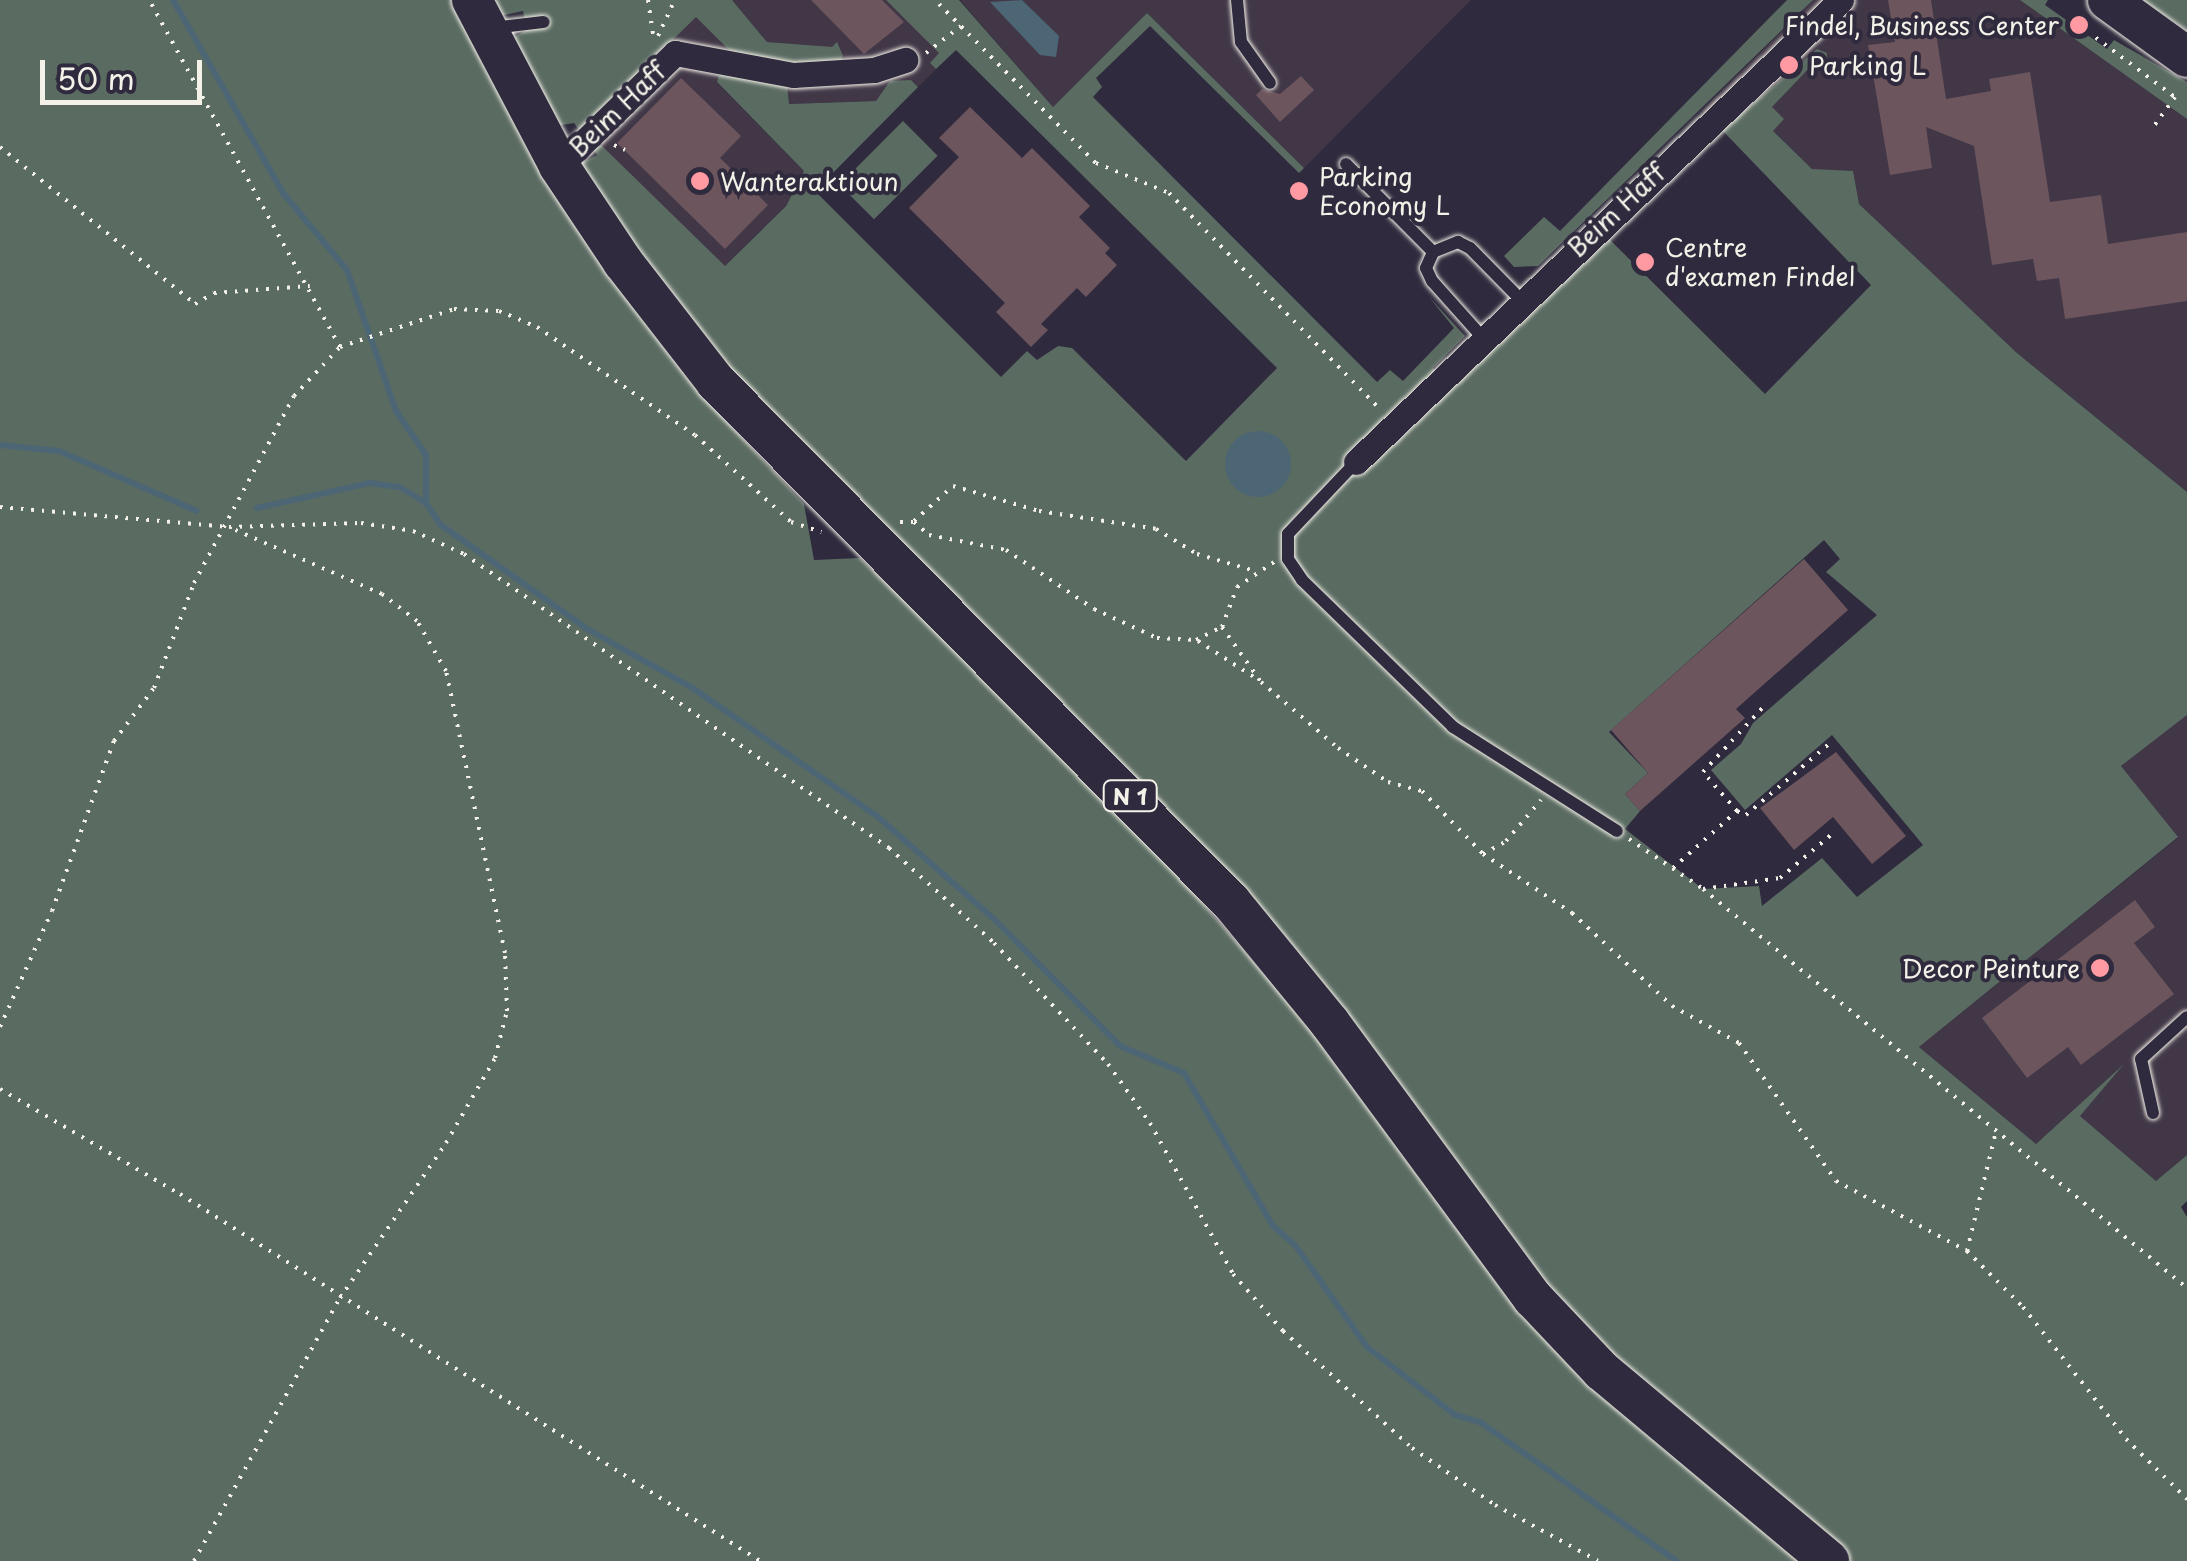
<!DOCTYPE html>
<html>
<head>
<meta charset="utf-8">
<style>
  body { margin:0 }
  #map { position:relative; width:2187px; height:1561px; overflow:hidden; background:#2f2a3d; font-family:"Playpen Sans",sans-serif }
  div>[style] { position:absolute }
  [style*='--x'] { left:calc(var(--x)*1px); top:calc(var(--y)*1px); width:calc(var(--w)*1px); rotate:calc(var(--a)*1deg) }
  .built>* { inset:0; background:#413747 }
  .green>* { inset:0; background:#5a6b62; transform-origin:0 0 }
  .water>* { inset:0; background:#4d6675 }
  .round { border-radius:50% }
  .stream>* { height:6px; margin:-3px; padding:0 3px; transform-origin:3px; border-radius:3px; background:#4d6675 }
  .building>* { inset:0; background:#6c555d }
  .path>* { height:4px; margin-top:-2px; transform-origin:0; background:repeating-linear-gradient(90deg,#f4f1e8 0 2.5px,transparent 0 10.5px) }
  .roads { filter:drop-shadow(0 0 2px #f4f1e8) drop-shadow(0 0 2px #f4f1e8) }
  .service>* { height:12px; margin:-6px; padding:0 6px; transform-origin:6px; border-radius:6px; background:#2f2a3d }
  .minor>* { height:25px; margin:-12.5px; padding:0 12.5px; transform-origin:12.5px; border-radius:12.5px; background:#2f2a3d }
  .primary>* { height:40px; margin:-20px; padding:0 20px; transform-origin:20px; border-radius:20px; background:#2f2a3d }
  .dots>* { width:28px; height:28px; translate:-50% -50%; box-sizing:border-box; border:5px solid #2f2a3d; border-radius:50% }
  span { translate:-50% -50%; white-space:nowrap; text-align:center; line-height:1.15; -webkit-text-stroke:8px #2f2a3d; paint-order:stroke }
  .shield-label span { padding:2px 8px; background:#2f2a3d; border:2px solid; border-radius:8px; -webkit-text-stroke-width:0 }
  .shield-label { font-size:22px; color:#f4f1e8; font-weight:700 }
  .poi-label { font-size:25px; color:#f4f1e8 }
  .right { translate:-100% -50%; text-align:right }
  .left { translate:0 -50%; text-align:left }
  .street-label { font-size:25px; color:#f4f1e8 }
  .scale { position:absolute; left:40px; top:60px; width:162px; height:45px; box-sizing:border-box; border:5px solid #f4f1e8; border-top:0; padding-left:12px; font-size:30px; line-height:35px; white-space:nowrap; color:#f4f1e8; -webkit-text-stroke:8px #2f2a3d; paint-order:stroke }
</style>
</head>
<body>
<div id="map">
  <div class="built">
    <i style="clip-path:polygon(732px 0,886px 0,940px 53px,930px 63px,936px 69px,918px 87px,911px 80px,876px 101px,788px 104px,719px 71px,717px 83px,804px 171px,786px 205px,724px 267px,580px 131px,696px 16px,730px 51px,832px 48px,767px 42px)"></i>
    <i style="clip-path:polygon(960px 0,1471px 0,1304px 168px,1147px 13px,1053px 107px)"></i>
    <i style="clip-path:polygon(1813px 0,2020px 0,2187px 119px,2187px 492px,2017px 353px,1859px 204px,1851px 182px,1812px 169px,1773px 131px,1771px 107px,1814px 63px,1825px 74px,1817px 49px,1722px 130px,1702px 110px)"></i>
    <i style="clip-path:polygon(2187px 715px,2187px 1155px,2156px 1181px,2080px 1116px,2124px 1064px,2036px 1144px,1919px 1047px,2178px 838px,2121px 766px)"></i>
  </div>
  <div class="green">
    <i style="clip-path:polygon(0 0,458px 0,599px 260px,726px 421px,804px 504px,814px 560px,860px 558px,1115px 803px,1304px 1020px,1519px 1310px,1804px 1561px,0 1561px)"></i>
    <i style="clip-path:polygon(492px 0,732px 0,767px 42px,832px 47px,837px 42px,843px 56px,839px 63px,799px 66px,730px 51px,696px 17px,580px 131px,574px 123px,556px 126px,511px 39px,527px 30px,523px 11px,500px 16px)"></i>
    <i style="clip-path:polygon(evenodd,886px 0,959px 0,1053px 107px,1147px 13px,1304px 168px,1299px 173px,1150px 26px,1096px 78px,1102px 87px,1093px 97px,1377px 382px,1390px 370px,1403px 381px,1454px 328px,1429px 297px,1465px 336px,1433px 368px,1442px 378px,1597px 227px,1765px 394px,1871px 285px,1722px 130px,1817px 49px,1827px 53px,1826px 74px,1814px 63px,1772px 107px,1784px 119px,1773px 131px,1812px 169px,1853px 171px,1859px 204px,2017px 353px,2187px 492px,2187px 715px,2121px 766px,2178px 837px,1919px 1047px,2036px 1144px,2124px 1064px,2080px 1116px,2156px 1181px,2187px 1155px,2187px 1201px,2181px 1207px,2187px 1217px,2187px 1561px,1851px 1561px,1659px 1404px,1590px 1338px,1500px 1233px,1320px 986px,731px 375px,576px 166px,597px 155px,592px 147px,598px 142px,725px 266px,786px 206px,804px 171px,717px 82px,720px 71px,787px 85px,789px 104px,876px 101px,890px 81px,911px 80px,918px 87px,815px 191px,1001px 377px,1027px 351px,1037px 360px,1058px 346px,1072px 348px,1186px 461px,1277px 368px,956px 50px,936px 69px,930px 63px,939px 53px,886px 0,1824px 540px,1840px 559px,1826px 572px,1877px 615px,1753px 723px,1741px 744px,1711px 770px,1745px 810px,1832px 735px,1923px 845px,1857px 897px,1822px 858px,1762px 906px,1759px 886px,1703px 889px,1625px 829px,1640px 811px,1625px 794px,1648px 773px,1609px 732px,1824px 540px)"></i>
    <i style="clip-path:polygon(1787px 0,1813px 0,1538px 266px,1514px 267px,1504px 256px,1544px 217px,1560px 231px)"></i>
    <i style="clip-path:polygon(2020px 0,2048px 0,2045px 5px,2107px 49px,2114px 40px,2187px 82px,2187px 119px)"></i>
    <i style="clip-path:polygon(2143px 0,2187px 0,2187px 31px)"></i>
    <i style="left:903px;top:121px;width:49px;height:90px;rotate:45deg"></i>
  </div>
  <div class="water">
    <i style="clip-path:polygon(1022px 0,1059px 36px,1056px 57px,1040px 55px,990px 2px)"></i>
    <i class="round" style="left:1225px;top:431px;width:66px;height:66px"></i>
  </div>
  <div class="stream">
    <i style="--x:173;--y:0;--w:222;--a:60.3"></i>
    <i style="--x:283;--y:193;--w:100;--a:50.3"></i>
    <i style="--x:347;--y:270;--w:149;--a:70.8"></i>
    <i style="--x:396;--y:411;--w:53;--a:55.7"></i>
    <i style="--x:426;--y:455;--w:48;--a:90"></i>
    <i style="--x:0;--y:445;--w:59;--a:5.8"></i>
    <i style="--x:59;--y:451;--w:150;--a:23.5"></i>
    <i style="--x:257;--y:508;--w:116;--a:-12.5"></i>
    <i style="--x:370;--y:483;--w:30;--a:8"></i>
    <i style="--x:400;--y:487;--w:31;--a:32"></i>
    <i style="--x:426;--y:503;--w:27;--a:56"></i>
    <i style="--x:441;--y:525;--w:181;--a:35.4"></i>
    <i style="--x:589;--y:630;--w:120;--a:29.3"></i>
    <i style="--x:694;--y:689;--w:224;--a:34.8"></i>
    <i style="--x:878;--y:817;--w:153;--a:41.3"></i>
    <i style="--x:993;--y:918;--w:180;--a:45.2"></i>
    <i style="--x:1120;--y:1046;--w:69;--a:22.9"></i>
    <i style="--x:1184;--y:1073;--w:177;--a:59.8"></i>
    <i style="--x:1273;--y:1226;--w:29;--a:41"></i>
    <i style="--x:1295;--y:1245;--w:125;--a:54.8"></i>
    <i style="--x:1367;--y:1347;--w:111;--a:37.7"></i>
    <i style="--x:1455;--y:1415;--w:26;--a:16"></i>
    <i style="--x:1480;--y:1422;--w:240;--a:35.3"></i>
  </div>
  <div class="building">
    <i style="clip-path:polygon(811px 0,882px 0,904px 22px,864px 54px)"></i>
    <i style="clip-path:polygon(1888px 0,1931px 0,1946px 99px,1991px 91px,1989px 79px,2030px 72px,2050px 202px,2101px 195px,2108px 244px,2187px 232px,2187px 301px,2065px 319px,2059px 278px,2037px 281px,2033px 259px,1992px 265px,1974px 146px,1926px 127px,1932px 168px,1890px 175px,1868px 45px,1895px 42px)"></i>
    <i style="clip-path:polygon(1301px 76px,1314px 90px,1280px 122px,1256px 95px,1262px 89px,1280px 94px)"></i>
    <i style="clip-path:polygon(681px 78px,741px 136px,720px 158px,768px 205px,725px 249px,617px 143px)"></i>
    <i style="clip-path:polygon(970px 107px,1022px 158px,1032px 148px,1090px 206px,1079px 217px,1110px 248px,1105px 253px,1117px 265px,1086px 297px,1077px 288px,1041px 324px,1048px 330px,1031px 347px,996px 312px,1005px 303px,909px 208px,959px 157px,939px 138px)"></i>
    <i style="clip-path:polygon(1804px 559px,1848px 610px,1736px 709px,1745px 718px,1640px 811px,1625px 794px,1648px 773px,1611px 730px)"></i>
    <i style="clip-path:polygon(1836px 752px,1906px 836px,1872px 864px,1833px 817px,1794px 850px,1760px 808px)"></i>
    <i style="clip-path:polygon(2135px 900px,2155px 927px,2134px 943px,2174px 994px,2081px 1065px,2068px 1047px,2027px 1078px,1982px 1018px)"></i>
  </div>
  <div class="path">
    <i style="--x:648;--y:0;--w:40;--a:81.5"></i>
    <i style="--x:939;--y:4;--w:223;--a:45.4"></i>
    <i style="--x:1096;--y:163;--w:79;--a:22.3"></i>
    <i style="--x:1169;--y:193;--w:303;--a:45.7"></i>
    <i style="--x:2079;--y:25;--w:120;--a:36.9"></i>
    <i style="--x:2175;--y:97;--w:36;--a:126"></i>
    <i style="--x:658;--y:36;--w:40;--a:-65"></i>
    <i style="--x:926;--y:53;--w:44;--a:-37.6"></i>
    <i style="--x:614;--y:145;--w:12;--a:24"></i>
    <i style="--x:0;--y:147;--w:250;--a:38.8"></i>
    <i style="--x:195;--y:304;--w:22;--a:-30"></i>
    <i style="--x:214;--y:293;--w:96;--a:-4.2"></i>
    <i style="--x:340;--y:347;--w:120;--a:-18.4"></i>
    <i style="--x:454;--y:309;--w:45;--a:2.5"></i>
    <i style="--x:499;--y:311;--w:41;--a:22.8"></i>
    <i style="--x:537;--y:327;--w:191;--a:34.4"></i>
    <i style="--x:695;--y:435;--w:130;--a:42.2"></i>
    <i style="--x:791;--y:522;--w:32;--a:18"></i>
    <i style="--x:0;--y:507;--w:230;--a:5"></i>
    <i style="--x:229;--y:527;--w:132;--a:-1.7"></i>
    <i style="--x:361;--y:523;--w:53;--a:8.7"></i>
    <i style="--x:413;--y:531;--w:56;--a:24.3"></i>
    <i style="--x:464;--y:554;--w:517;--a:34.67"></i>
    <i style="--x:889;--y:848;--w:142;--a:42.1"></i>
    <i style="--x:994;--y:943;--w:166;--a:46.7"></i>
    <i style="--x:1108;--y:1064;--w:72;--a:54.6"></i>
    <i style="--x:1150;--y:1123;--w:172;--a:61.2"></i>
    <i style="--x:1233;--y:1274;--w:76;--a:48.7"></i>
    <i style="--x:1283;--y:1331;--w:174;--a:42.2"></i>
    <i style="--x:1412;--y:1448;--w:101;--a:34.5"></i>
    <i style="--x:1495;--y:1505;--w:117;--a:28.5"></i>
    <i style="--x:914;--y:521;--w:52;--a:-41.9"></i>
    <i style="--x:953;--y:486;--w:90;--a:16.2"></i>
    <i style="--x:1039;--y:511;--w:118;--a:8.7"></i>
    <i style="--x:1156;--y:529;--w:48;--a:31.4"></i>
    <i style="--x:1197;--y:554;--w:60;--a:16.3"></i>
    <i style="--x:900;--y:522;--w:14;--a:0"></i>
    <i style="--x:914;--y:522;--w:20;--a:41"></i>
    <i style="--x:929;--y:535;--w:78;--a:11"></i>
    <i style="--x:1006;--y:550;--w:106;--a:33.8"></i>
    <i style="--x:1094;--y:609;--w:69;--a:24.7"></i>
    <i style="--x:1157;--y:638;--w:39;--a:3"></i>
    <i style="--x:1196;--y:640;--w:29;--a:-27"></i>
    <i style="--x:1222;--y:627;--w:67;--a:54.7"></i>
    <i style="--x:1261;--y:682;--w:101;--a:40.6"></i>
    <i style="--x:1338;--y:748;--w:60;--a:34.2"></i>
    <i style="--x:1388;--y:782;--w:35;--a:15"></i>
    <i style="--x:1422;--y:791;--w:88;--a:45.9"></i>
    <i style="--x:1483;--y:854;--w:107;--a:33.5"></i>
    <i style="--x:1572;--y:913;--w:137;--a:42.9"></i>
    <i style="--x:1672;--y:1006;--w:77;--a:28.9"></i>
    <i style="--x:1739;--y:1043;--w:169;--a:54.9"></i>
    <i style="--x:1836;--y:1181;--w:149;--a:28.1"></i>
    <i style="--x:1967;--y:1251;--w:79;--a:45"></i>
    <i style="--x:2023;--y:1307;--w:167;--a:52"></i>
    <i style="--x:2126;--y:1439;--w:86;--a:44.5"></i>
    <i style="--x:1222;--y:627;--w:43;--a:-69.4"></i>
    <i style="--x:1237;--y:587;--w:45;--a:-34"></i>
    <i style="--x:1198;--y:641;--w:70;--a:32.8"></i>
    <i style="--x:1737;--y:811;--w:10;--a:24"></i>
    <i style="--x:1746;--y:815;--w:111;--a:-40.6"></i>
    <i style="--x:1629;--y:839;--w:89;--a:34"></i>
    <i style="--x:1703;--y:889;--w:78;--a:-8.1"></i>
    <i style="--x:1780;--y:878;--w:68;--a:-40.2"></i>
    <i style="--x:1483;--y:854;--w:26;--a:-29"></i>
    <i style="--x:1506;--y:841;--w:54;--a:-49.5"></i>
    <i style="--x:1673;--y:868;--w:86;--a:-41.7"></i>
    <i style="--x:1737;--y:811;--w:52;--a:-131.1"></i>
    <i style="--x:1703;--y:772;--w:93;--a:-47.2"></i>
    <i style="--x:1703;--y:889;--w:627;--a:39.5"></i>
    <i style="--x:0;--y:1027;--w:127;--a:-65.9"></i>
    <i style="--x:52;--y:911;--w:181;--a:-70"></i>
    <i style="--x:114;--y:741;--w:66;--a:-53"></i>
    <i style="--x:154;--y:688;--w:112;--a:-69.1"></i>
    <i style="--x:194;--y:583;--w:212;--a:-61.9"></i>
    <i style="--x:294;--y:396;--w:67;--a:-46.8"></i>
    <i style="--x:340;--y:347;--w:396;--a:-118.8"></i>
    <i style="--x:0;--y:1089;--w:208;--a:30.3"></i>
    <i style="--x:180;--y:1194;--w:686;--a:32.32"></i>
    <i style="--x:1967;--y:1251;--w:123;--a:-76.4"></i>
    <i style="--x:194;--y:1561;--w:301;--a:-61"></i>
    <i style="--x:340;--y:1298;--w:188;--a:-55.6"></i>
    <i style="--x:446;--y:1143;--w:98;--a:-60"></i>
    <i style="--x:495;--y:1058;--w:49;--a:-75.7"></i>
    <i style="--x:507;--y:1011;--w:58;--a:-92"></i>
    <i style="--x:505;--y:953;--w:288;--a:-101.8"></i>
    <i style="--x:446;--y:671;--w:58;--a:-120.1"></i>
    <i style="--x:417;--y:621;--w:44;--a:-142.4"></i>
    <i style="--x:382;--y:594;--w:163;--a:-156.4"></i>
  </div>
  <div class="roads">
    <div class="service">
      <i style="--x:1237;--y:0;--w:42;--a:84.6"></i>
      <i style="--x:1241;--y:42;--w:50;--a:54.7"></i>
      <i style="--x:492;--y:28;--w:52;--a:-6.6"></i>
      <i style="--x:1346;--y:164;--w:124;--a:45.3"></i>
      <i style="--x:1483;--y:338;--w:76;--a:-131.8"></i>
      <i style="--x:1432;--y:281;--w:14;--a:-115"></i>
      <i style="--x:1426;--y:268;--w:17;--a:-66"></i>
      <i style="--x:1433;--y:252;--w:27;--a:-22"></i>
      <i style="--x:1458;--y:242;--w:13;--a:27"></i>
      <i style="--x:1470;--y:248;--w:74;--a:45.5"></i>
      <i style="--x:1356;--y:462;--w:99;--a:133.4"></i>
      <i style="--x:1288;--y:534;--w:25;--a:90"></i>
      <i style="--x:1288;--y:559;--w:25;--a:56"></i>
      <i style="--x:1302;--y:580;--w:211;--a:44.2"></i>
      <i style="--x:1453;--y:727;--w:194;--a:32.4"></i>
      <i style="--x:2153;--y:1113;--w:55;--a:-102.5"></i>
      <i style="--x:2141;--y:1059;--w:62;--a:-42.4"></i>
    </div>
    <div class="minor">
      <i style="--x:559;--y:166;--w:162;--a:-44.2"></i>
      <i style="--x:675;--y:53;--w:120;--a:10.6"></i>
      <i style="--x:793;--y:75;--w:81;--a:-3.5"></i>
      <i style="--x:874;--y:70;--w:33;--a:-18"></i>
      <i style="--x:1356;--y:462;--w:670;--a:-43.61"></i>
    </div>
    <div class="primary">
      <i style="--x:472;--y:0;--w:187;--a:62.3"></i>
      <i style="--x:559;--y:166;--w:115;--a:56.3"></i>
      <i style="--x:623;--y:262;--w:152;--a:52.2"></i>
      <i style="--x:716;--y:382;--w:732;--a:45.28"></i>
      <i style="--x:1231;--y:902;--w:156;--a:50.7"></i>
      <i style="--x:1330;--y:1023;--w:342;--a:53.6"></i>
      <i style="--x:1533;--y:1298;--w:100;--a:46.6"></i>
      <i style="--x:1602;--y:1371;--w:296;--a:39.9"></i>
      <i style="--x:2108;--y:0;--w:97;--a:35.8"></i>
    </div>
  </div>
  <div class="dots">
    <i style="left:2079px;top:25px;background:#ff9aa2"></i>
    <i style="left:1789px;top:65px;background:#ff9aa2"></i>
    <i style="left:700px;top:181px;background:#ff9aa2"></i>
    <i style="left:1299px;top:191px;background:#ff9aa2"></i>
    <i style="left:1645px;top:262px;background:#ff9aa2"></i>
    <i style="left:2100px;top:968px;background:#ff9aa2"></i>
  </div>
  <div class="shield-label">
    <span style="left:1130px;top:796px">N 1</span>
  </div>
  <div class="poi-label">
    <span class="right" style="left:2059px;top:25px">Findel, Business Center</span>
    <span class="left" style="left:1809px;top:65px">Parking L</span>
    <span class="left" style="left:1319px;top:191px">Parking<br>Economy L</span>
    <span class="left" style="left:720px;top:181px">Wanteraktioun</span>
    <span class="left" style="left:1665px;top:262px">Centre<br>d'examen Findel</span>
    <span class="right" style="left:2080px;top:968px">Decor Peinture</span>
  </div>
  <div class="street-label">
    <span style="left:617px;top:109px;rotate:-44deg">Beim Haff</span>
    <span style="left:1616px;top:210px;rotate:-43deg">Beim Haff</span>
  </div>
  <div class="scale">50 m</div>
</div>
</body>
</html>
